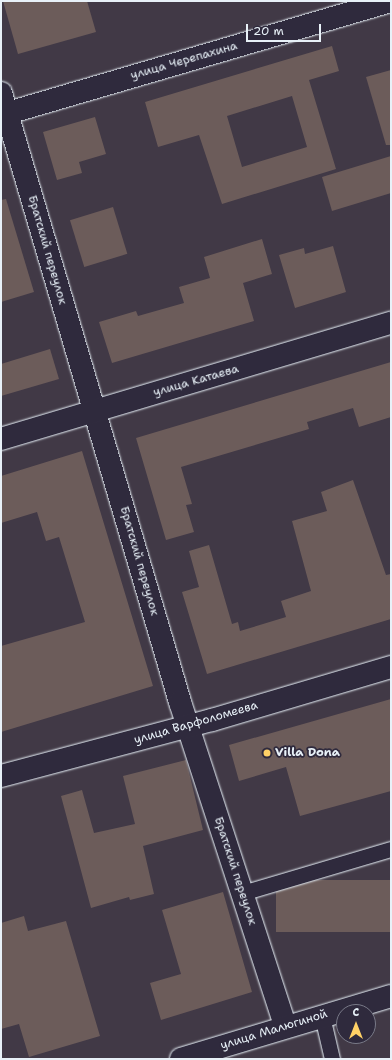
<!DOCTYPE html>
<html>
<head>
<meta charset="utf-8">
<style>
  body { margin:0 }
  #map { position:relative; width:392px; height:1060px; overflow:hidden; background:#413946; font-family:"Shantell Sans",sans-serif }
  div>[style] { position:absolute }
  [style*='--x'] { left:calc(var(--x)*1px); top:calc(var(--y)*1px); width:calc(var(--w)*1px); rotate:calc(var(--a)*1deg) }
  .building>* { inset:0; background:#6c5c5a; transform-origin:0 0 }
  .roads { filter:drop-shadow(0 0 1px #e8f1f8) drop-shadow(0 0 1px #e8f1f8) }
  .service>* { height:15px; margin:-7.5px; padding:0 7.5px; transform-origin:7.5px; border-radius:7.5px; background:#2f2a3d }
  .minor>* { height:22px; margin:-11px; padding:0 11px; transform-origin:11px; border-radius:11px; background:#2f2a3d }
  .tertiary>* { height:22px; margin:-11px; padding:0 11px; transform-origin:11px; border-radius:11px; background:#2f2a3d }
  .primary>* { height:22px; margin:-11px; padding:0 11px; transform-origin:11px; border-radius:11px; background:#2f2a3d }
  .dots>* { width:11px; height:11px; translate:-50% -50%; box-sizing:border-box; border:2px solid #2f2a3d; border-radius:50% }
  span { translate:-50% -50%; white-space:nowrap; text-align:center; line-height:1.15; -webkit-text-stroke:3.5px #2f2a3d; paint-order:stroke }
  .street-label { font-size:12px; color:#e8f1f8 }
  .poi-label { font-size:12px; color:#e8f1f8; font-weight:700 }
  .left { translate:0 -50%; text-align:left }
  .frame { position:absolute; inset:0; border:2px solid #e8f1f8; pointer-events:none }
  .north { position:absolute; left:336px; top:1004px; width:40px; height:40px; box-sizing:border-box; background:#2f2a3d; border:1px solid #797a88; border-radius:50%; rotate:0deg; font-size:11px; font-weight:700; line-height:16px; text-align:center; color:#e8f1f8 }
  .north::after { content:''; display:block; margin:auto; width:14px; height:18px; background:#ffd166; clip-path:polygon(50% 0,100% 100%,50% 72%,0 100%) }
  .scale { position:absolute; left:246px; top:24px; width:75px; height:18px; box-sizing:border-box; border:2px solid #e8f1f8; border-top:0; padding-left:5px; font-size:12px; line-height:14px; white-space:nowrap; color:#e8f1f8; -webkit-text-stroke:3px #2f2a3d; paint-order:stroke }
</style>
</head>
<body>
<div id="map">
  <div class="building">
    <i style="clip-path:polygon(3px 1px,87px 1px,96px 32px,18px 54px)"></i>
    <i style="clip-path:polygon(evenodd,332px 46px,339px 71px,309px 80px,336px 169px,222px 204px,199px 135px,158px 147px,145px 102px,332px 46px,292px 96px,307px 147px,242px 167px,227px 116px,292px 96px)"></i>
    <i style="clip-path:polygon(391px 70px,391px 145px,386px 145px,366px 77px)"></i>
    <i style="clip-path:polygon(95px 117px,106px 154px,79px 162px,82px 173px,57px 180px,43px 132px)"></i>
    <i style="clip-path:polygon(391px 156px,391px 193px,332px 211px,322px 177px)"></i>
    <i style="clip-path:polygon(6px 199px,34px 292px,1px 302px,1px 200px)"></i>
    <i style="left:113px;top:207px;width:49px;height:45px;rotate:73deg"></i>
    <i style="clip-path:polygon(262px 239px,272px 274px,243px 283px,254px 321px,112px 363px,99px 322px,136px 311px,138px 316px,184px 303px,179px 287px,210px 278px,204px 257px)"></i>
    <i style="clip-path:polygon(333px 246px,346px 292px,295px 308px,279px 255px,304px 248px,305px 254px)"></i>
    <i style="clip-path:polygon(50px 349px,59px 379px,1px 396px,1px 364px)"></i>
    <i style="clip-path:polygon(391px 362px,391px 417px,359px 427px,353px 408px,307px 422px,309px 429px,181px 467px,192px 504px,186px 505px,194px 532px,166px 540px,136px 438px)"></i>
    <i style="clip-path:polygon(82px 451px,153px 686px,1px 732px,1px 646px,85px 622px,59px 537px,46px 541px,37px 512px,1px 523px,1px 476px)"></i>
    <i style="clip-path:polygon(353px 480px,386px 575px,391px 574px,391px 619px,207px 674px,182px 592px,199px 587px,189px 551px,209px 545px,232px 624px,238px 622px,240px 631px,286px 617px,281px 601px,311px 591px,292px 521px,327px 511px,321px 492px)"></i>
    <i style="clip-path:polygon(391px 699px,391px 791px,300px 816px,286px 767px,239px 781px,229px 745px)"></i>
    <i style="clip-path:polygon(186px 760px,203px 830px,143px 846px,154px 894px,130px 900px,129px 897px,91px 908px,61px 796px,82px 790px,94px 833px,135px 824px,123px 776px)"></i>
    <i style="left:391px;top:880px;width:52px;height:115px;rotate:90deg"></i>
    <i style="clip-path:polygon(223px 892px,252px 992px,161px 1020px,150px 983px,181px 974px,162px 910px)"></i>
    <i style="clip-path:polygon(24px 916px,28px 931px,66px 921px,100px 1036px,29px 1057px,19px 1024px,1px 1029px,1px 923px)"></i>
  </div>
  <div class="roads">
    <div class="service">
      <i style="--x:242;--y:893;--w:155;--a:-16.5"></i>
      <i style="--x:322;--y:1016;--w:44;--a:76.9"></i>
    </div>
    <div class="minor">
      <i style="--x:1;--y:93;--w:635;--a:73.62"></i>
      <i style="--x:180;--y:702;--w:341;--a:72"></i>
      <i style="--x:1;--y:115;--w:406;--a:-16.3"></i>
      <i style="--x:1;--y:439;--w:407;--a:-16.6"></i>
    </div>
    <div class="tertiary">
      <i style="--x:181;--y:1059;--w:219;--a:-16.7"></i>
    </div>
    <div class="primary">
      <i style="--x:1;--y:776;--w:218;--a:-14.9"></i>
      <i style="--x:212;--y:720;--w:187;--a:-16.5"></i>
    </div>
  </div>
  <div class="dots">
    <i style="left:267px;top:753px;background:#ffd166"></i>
  </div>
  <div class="street-label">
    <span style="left:184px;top:61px;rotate:-16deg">улица Черепахина</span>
    <span style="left:47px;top:250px;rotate:74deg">Братский переулок</span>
    <span style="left:196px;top:381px;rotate:-16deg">улица Катаева</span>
    <span style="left:139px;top:561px;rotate:74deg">Братский переулок</span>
    <span style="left:196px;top:723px;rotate:-16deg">улица Варфоломеева</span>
    <span style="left:235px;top:871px;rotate:72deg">Братский переулок</span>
    <span style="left:274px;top:1030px;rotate:-17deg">улица Малюгиной</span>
  </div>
  <div class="poi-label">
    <span class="left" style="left:275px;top:753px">Villa Dona</span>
  </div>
  <div class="frame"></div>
  <div class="north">С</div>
  <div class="scale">20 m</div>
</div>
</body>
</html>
